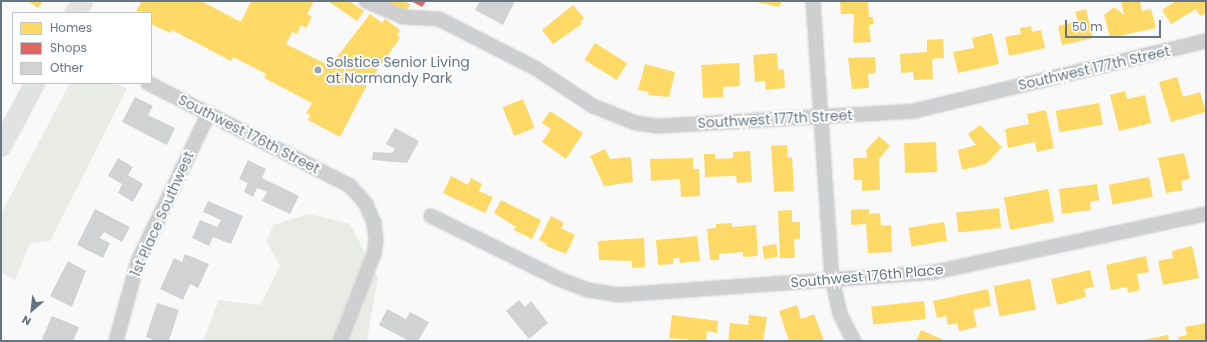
<!DOCTYPE html>
<html>
<head>
<meta charset="utf-8">
<style>
  body { margin:0 }
  #map { position:relative; width:1207px; height:342px; overflow:hidden; background:#f9f9f9; font-family:Poppins,sans-serif }
  div>[style] { position:absolute }
  [style*='--x'] { left:calc(var(--x)*1px); top:calc(var(--y)*1px); width:calc(var(--w)*1px); rotate:calc(var(--a)*1deg) }
  .green>* { inset:0; background:#e8ebe6 }
  .homes>* { inset:0; background:#ffd966; transform-origin:0 0 }
  .shops>* { inset:0; background:#e06666 }
  .building>* { inset:0; background:#d0d2d3; transform-origin:0 0 }
  .roads { filter:drop-shadow(0 0 1px #d5d6d7) drop-shadow(0 0 1px #d5d6d7) }
  .minor>* { height:14px; margin:-7px; padding:0 7px; transform-origin:7px; border-radius:7px; background:#cecfd0 }
  .major>* { height:18px; margin:-9px; padding:0 9px; transform-origin:9px; border-radius:9px; background:#e1e2e2 }
  .dots>* { width:11px; height:11px; translate:-50% -50%; box-sizing:border-box; border:2px solid #fff; border-radius:50% }
  span { translate:-50% -50%; white-space:nowrap; text-align:center; line-height:1.15; -webkit-text-stroke:4px #fff; paint-order:stroke }
  .poi-label { font-size:14px; color:#657683 }
  .left { translate:0 -50%; text-align:left }
  .street-label { font-size:14px; color:#657683 }
  .frame { position:absolute; inset:0; border:2px solid #657683; pointer-events:none }
  .legend { position:absolute; left:12px; top:12px; width:140px; height:72px; box-sizing:border-box; background:#fff; border:1px solid #c1c8cd; margin:0; padding:5px 7px; list-style:none; font-size:12px; color:#657683 }
  .legend li { display:flex; align-items:center; gap:8px; height:20px }
  .legend b { width:20px; border:1px solid #c1c8cd }
  .north { position:absolute; left:12px; top:290px; width:40px; height:40px; -webkit-text-stroke:3px #fff; paint-order:stroke; rotate:208deg; font-size:11px; font-weight:700; line-height:16px; text-align:center; color:#657683 }
  .north::after { content:''; display:block; margin:auto; width:14px; height:18px; background:#657683; clip-path:polygon(50% 0,100% 100%,50% 72%,0 100%) }
  .scale { position:absolute; left:1065px; top:20px; width:96px; height:18px; box-sizing:border-box; border:2px solid #657683; border-top:0; padding-left:5px; font-size:12px; line-height:14px; white-space:nowrap; color:#657683; -webkit-text-stroke:3px #fff; paint-order:stroke }
</style>
</head>
<body>
<div id="map">
  <div class="green">
    <i style="clip-path:polygon(70px 83px,116px 83px,127px 89px,50px 241px,30px 243px,15px 280px,2px 273px,1px 276px,1px 214px)"></i>
    <i style="clip-path:polygon(309px 214px,350px 224px,378px 278px,367px 340px,203px 341px,219px 300px,260px 305px,280px 266px,267px 242px,273px 225px)"></i>
  </div>
  <div class="homes">
    <i style="clip-path:polygon(28px 1px,43px 1px,38px 8px)"></i>
    <i style="clip-path:polygon(142px 1px,201px 1px,241px 22px,251px 1px,314px 1px,307px 14px,312px 17px,306px 28px,301px 25px,297px 34px,292px 32px,286px 44px,330px 66px,370px 14px,382px 23px,385px 19px,400px 30px,397px 35px,400px 38px,368px 83px,340px 137px,308px 120px,310px 115px,306px 113px,312px 103px,264px 78px,266px 74px,233px 57px,231px 61px,172px 30px,170px 33px,151px 24px,151px 13px,136px 11px)"></i>
    <i style="clip-path:polygon(328px 1px,349px 1px,364px 11px,357px 21px)"></i>
    <i style="clip-path:polygon(383px 1px,404px 1px,410px 4px,406px 13px)"></i>
    <i style="clip-path:polygon(752px 1px,782px 1px,779px 7px)"></i>
    <i style="clip-path:polygon(868px 1px,869px 17px,873px 17px,873px 24px,869px 25px,871px 42px,853px 43px,854px 14px,841px 14px,840px 2px)"></i>
    <i style="clip-path:polygon(1121px 1px,1140px 1px,1142px 11px,1151px 9px,1156px 28px,1110px 38px,1104px 15px,1114px 7px,1124px 15px)"></i>
    <i style="clip-path:polygon(1176px 1px,1206px 1px,1206px 13px,1200px 16px,1196px 9px,1171px 24px,1162px 10px)"></i>
    <i style="clip-path:polygon(573px 5px,584px 18px,580px 22px,582px 24px,553px 44px,542px 30px)"></i>
    <i style="clip-path:polygon(1086px 9px,1093px 38px,1062px 45px,1058px 26px,1078px 21px,1075px 12px)"></i>
    <i style="clip-path:polygon(1031px 26px,1032px 32px,1041px 30px,1045px 48px,1009px 56px,1005px 37px,1021px 34px,1020px 28px)"></i>
    <i style="clip-path:polygon(992px 33px,999px 64px,958px 73px,953px 52px,974px 48px,972px 38px)"></i>
    <i style="clip-path:polygon(943px 39px,944px 58px,932px 59px,933px 79px,914px 80px,913px 72px,901px 73px,900px 54px,927px 52px,927px 40px)"></i>
    <i style="left:595px;top:43px;width:38px;height:20px;rotate:32deg"></i>
    <i style="clip-path:polygon(777px 53px,778px 70px,784px 69px,785px 88px,766px 90px,765px 81px,755px 82px,753px 55px)"></i>
    <i style="clip-path:polygon(875px 57px,876px 73px,868px 74px,869px 88px,852px 89px,848px 58px)"></i>
    <i style="clip-path:polygon(739px 63px,740px 86px,723px 87px,723px 97px,703px 98px,701px 65px)"></i>
    <i style="clip-path:polygon(645px 64px,675px 72px,669px 97px,648px 95px,649px 92px,638px 90px)"></i>
    <i style="clip-path:polygon(1177px 77px,1183px 97px,1200px 92px,1206px 112px,1171px 122px,1159px 82px)"></i>
    <i style="clip-path:polygon(1125px 91px,1127px 99px,1145px 95px,1151px 123px,1119px 131px,1110px 95px)"></i>
    <i style="left:523px;top:99px;width:31px;height:22px;rotate:68deg"></i>
    <i style="left:1099px;top:103px;width:22px;height:44px;rotate:80deg"></i>
    <i style="clip-path:polygon(1046px 110px,1054px 148px,1037px 152px,1035px 142px,1008px 148px,1005px 129px,1029px 124px,1027px 114px)"></i>
    <i style="clip-path:polygon(550px 111px,583px 133px,566px 159px,542px 142px,551px 129px,542px 123px)"></i>
    <i style="clip-path:polygon(980px 125px,1002px 147px,986px 164px,962px 170px,958px 150px,976px 145px,968px 134px)"></i>
    <i style="clip-path:polygon(879px 136px,890px 146px,879px 159px,880px 190px,862px 191px,862px 180px,854px 180px,853px 158px,867px 158px,866px 150px)"></i>
    <i style="left:936px;top:142px;width:30px;height:32px;rotate:88deg"></i>
    <i style="clip-path:polygon(787px 145px,788px 158px,792px 157px,794px 191px,774px 192px,771px 146px)"></i>
    <i style="clip-path:polygon(605px 149px,610px 159px,631px 157px,633px 182px,604px 186px,590px 156px)"></i>
    <i style="clip-path:polygon(750px 151px,752px 182px,737px 183px,736px 176px,705px 177px,704px 154px,715px 154px,715px 159px,733px 158px,733px 152px)"></i>
    <i style="clip-path:polygon(1184px 153px,1190px 179px,1181px 181px,1183px 190px,1166px 193px,1158px 158px)"></i>
    <i style="clip-path:polygon(693px 158px,693px 169px,699px 169px,700px 196px,681px 197px,680px 179px,651px 181px,650px 159px)"></i>
    <i style="clip-path:polygon(451px 176px,468px 185px,471px 178px,482px 184px,479px 191px,493px 197px,485px 213px,443px 193px)"></i>
    <i style="left:1149px;top:177px;width:20px;height:41px;rotate:79deg"></i>
    <i style="clip-path:polygon(1097px 184px,1099px 200px,1090px 202px,1091px 210px,1062px 214px,1059px 189px)"></i>
    <i style="left:1048px;top:189px;width:33px;height:45px;rotate:79deg"></i>
    <i style="clip-path:polygon(501px 200px,541px 220px,532px 239px,514px 230px,516px 227px,494px 213px)"></i>
    <i style="left:999px;top:208px;width:20px;height:43px;rotate:84deg"></i>
    <i style="clip-path:polygon(869px 209px,869px 214px,880px 213px,881px 226px,891px 225px,892px 252px,868px 253px,866px 224px,851px 225px,851px 210px)"></i>
    <i style="clip-path:polygon(792px 210px,792px 222px,800px 222px,800px 239px,794px 239px,795px 258px,780px 258px,778px 211px)"></i>
    <i style="clip-path:polygon(551px 216px,564px 223px,561px 228px,575px 235px,566px 254px,546px 246px,547px 244px,539px 240px)"></i>
    <i style="left:944px;top:222px;width:19px;height:36px;rotate:81deg"></i>
    <i style="clip-path:polygon(732px 223px,732px 227px,756px 225px,758px 256px,743px 257px,743px 252px,719px 254px,719px 260px,710px 260px,707px 229px,716px 228px,716px 224px)"></i>
    <i style="clip-path:polygon(697px 236px,700px 261px,680px 263px,679px 258px,673px 258px,673px 264px,658px 265px,656px 240px)"></i>
    <i style="clip-path:polygon(644px 238px,645px 267px,632px 268px,632px 261px,599px 260px,598px 241px)"></i>
    <i style="left:776px;top:244px;width:13px;height:14px;rotate:81deg"></i>
    <i style="clip-path:polygon(1192px 246px,1199px 278px,1163px 285px,1158px 261px,1173px 258px,1172px 251px)"></i>
    <i style="clip-path:polygon(1146px 256px,1149px 272px,1137px 274px,1140px 290px,1128px 293px,1127px 287px,1111px 290px,1106px 265px)"></i>
    <i style="clip-path:polygon(1090px 270px,1094px 287px,1084px 289px,1086px 297px,1057px 305px,1051px 279px)"></i>
    <i style="left:1030px;top:279px;width:31px;height:37px;rotate:79deg"></i>
    <i style="clip-path:polygon(988px 289px,991px 306px,973px 310px,977px 327px,959px 331px,957px 323px,948px 325px,946px 316px,937px 318px,933px 301px)"></i>
    <i style="left:924px;top:301px;width:18px;height:53px;rotate:84deg"></i>
    <i style="clip-path:polygon(797px 305px,801px 319px,814px 314px,824px 341px,789px 341px,779px 311px)"></i>
    <i style="clip-path:polygon(672px 315px,718px 321px,717px 333px,707px 331px,706px 341px,669px 338px)"></i>
    <i style="clip-path:polygon(749px 315px,767px 317px,763px 341px,728px 341px,730px 323px,748px 325px)"></i>
    <i style="clip-path:polygon(1206px 323px,1206px 341px,1179px 341px,1178px 337px,1187px 335px,1185px 327px)"></i>
    <i style="clip-path:polygon(921px 330px,946px 341px,916px 341px)"></i>
    <i style="clip-path:polygon(1168px 335px,1169px 341px,1143px 341px,1143px 340px)"></i>
  </div>
  <div class="shops">
    <i style="clip-path:polygon(411px 1px,426px 1px,422px 7px)"></i>
  </div>
  <div class="building">
    <i style="clip-path:polygon(480px 1px,515px 1px,503px 25px,475px 10px)"></i>
    <i style="clip-path:polygon(135px 97px,153px 106px,148px 115px,175px 128px,167px 145px,122px 122px)"></i>
    <i style="clip-path:polygon(395px 128px,419px 141px,407px 163px,372px 160px,373px 152px,392px 153px,395px 149px,386px 144px)"></i>
    <i style="clip-path:polygon(118px 158px,133px 167px,128px 175px,143px 184px,133px 202px,118px 193px,122px 184px,108px 176px)"></i>
    <i style="clip-path:polygon(248px 160px,266px 169px,262px 178px,299px 196px,290px 214px,262px 201px,267px 192px,257px 188px,253px 197px,244px 192px,248px 183px,239px 179px)"></i>
    <i style="clip-path:polygon(208px 201px,243px 216px,231px 244px,213px 237px,209px 246px,192px 238px,200px 220px,217px 227px,221px 220px,203px 212px)"></i>
    <i style="clip-path:polygon(95px 209px,130px 227px,122px 242px,104px 232px,100px 238px,110px 243px,103px 258px,77px 245px)"></i>
    <i style="clip-path:polygon(185px 254px,209px 264px,198px 288px,190px 284px,183px 300px,160px 289px,174px 258px,182px 262px)"></i>
    <i style="clip-path:polygon(68px 261px,86px 271px,72px 307px,50px 296px)"></i>
    <i style="clip-path:polygon(519px 300px,525px 307px,531px 301px,548px 323px,529px 339px,506px 311px)"></i>
    <i style="left:157px;top:303px;width:23px;height:36px;rotate:18deg"></i>
    <i style="clip-path:polygon(387px 309px,406px 319px,410px 312px,429px 322px,418px 341px,409px 341px,379px 325px)"></i>
    <i style="clip-path:polygon(52px 316px,79px 327px,73px 341px,41px 341px)"></i>
  </div>
  <div class="roads">
    <div class="minor">
      <i style="--x:366;--y:1;--w:40;--a:23.4"></i>
      <i style="--x:403;--y:17;--w:36;--a:3"></i>
      <i style="--x:439;--y:19;--w:108;--a:27"></i>
      <i style="--x:535;--y:68;--w:69;--a:33.2"></i>
      <i style="--x:593;--y:106;--w:46;--a:21.6"></i>
      <i style="--x:636;--y:123;--w:21;--a:8"></i>
      <i style="--x:657;--y:126;--w:257;--a:-3.3"></i>
      <i style="--x:914;--y:111;--w:300;--a:-13.5"></i>
      <i style="--x:813;--y:1;--w:279;--a:86.1"></i>
      <i style="--x:832;--y:279;--w:36;--a:77"></i>
      <i style="--x:840;--y:314;--w:30;--a:63"></i>
      <i style="--x:148;--y:83;--w:227;--a:27"></i>
      <i style="--x:350;--y:186;--w:24;--a:48"></i>
      <i style="--x:366;--y:204;--w:21;--a:67"></i>
      <i style="--x:374;--y:223;--w:17;--a:83"></i>
      <i style="--x:376;--y:240;--w:14;--a:98"></i>
      <i style="--x:374;--y:254;--w:93;--a:111.3"></i>
      <i style="--x:431;--y:216;--w:143;--a:26.2"></i>
      <i style="--x:559;--y:279;--w:31;--a:21"></i>
      <i style="--x:588;--y:290;--w:30;--a:9"></i>
      <i style="--x:618;--y:295;--w:318;--a:-4.1"></i>
      <i style="--x:935;--y:272;--w:277;--a:-12.1"></i>
      <i style="--x:116;--y:341;--w:83;--a:-74.6"></i>
      <i style="--x:138;--y:261;--w:164;--a:-64.4"></i>
    </div>
    <div class="major">
      <i style="--x:75;--y:13;--w:14;--a:-56"></i>
      <i style="--x:1;--y:147;--w:72;--a:-62"></i>
    </div>
  </div>
  <div class="dots">
    <i style="left:318px;top:70px;background:#99a4ac"></i>
  </div>
  <div class="poi-label">
    <span class="left" style="left:326px;top:70px">Solstice Senior Living<br>at Normandy Park</span>
  </div>
  <div class="street-label">
    <span style="left:1094px;top:68px;rotate:-13deg">Southwest 177th Street</span>
    <span style="left:775px;top:119px;rotate:-3deg">Southwest 177th Street</span>
    <span style="left:249px;top:134px;rotate:27deg">Southwest 176th Street</span>
    <span style="left:162px;top:214px;rotate:-66deg">1st Place Southwest</span>
    <span style="left:867px;top:276px;rotate:-5deg">Southwest 176th Place</span>
  </div>
  <div class="frame"></div>
  <ul class="legend">
  <li><b style="height:11px;background:#ffd966"></b>Homes</li>
  <li><b style="height:11px;background:#e06666"></b>Shops</li>
  <li><b style="height:11px;background:#d0d2d3"></b>Other</li>
  </ul>
  <div class="north">N</div>
  <div class="scale">50 m</div>
</div>
</body>
</html>
